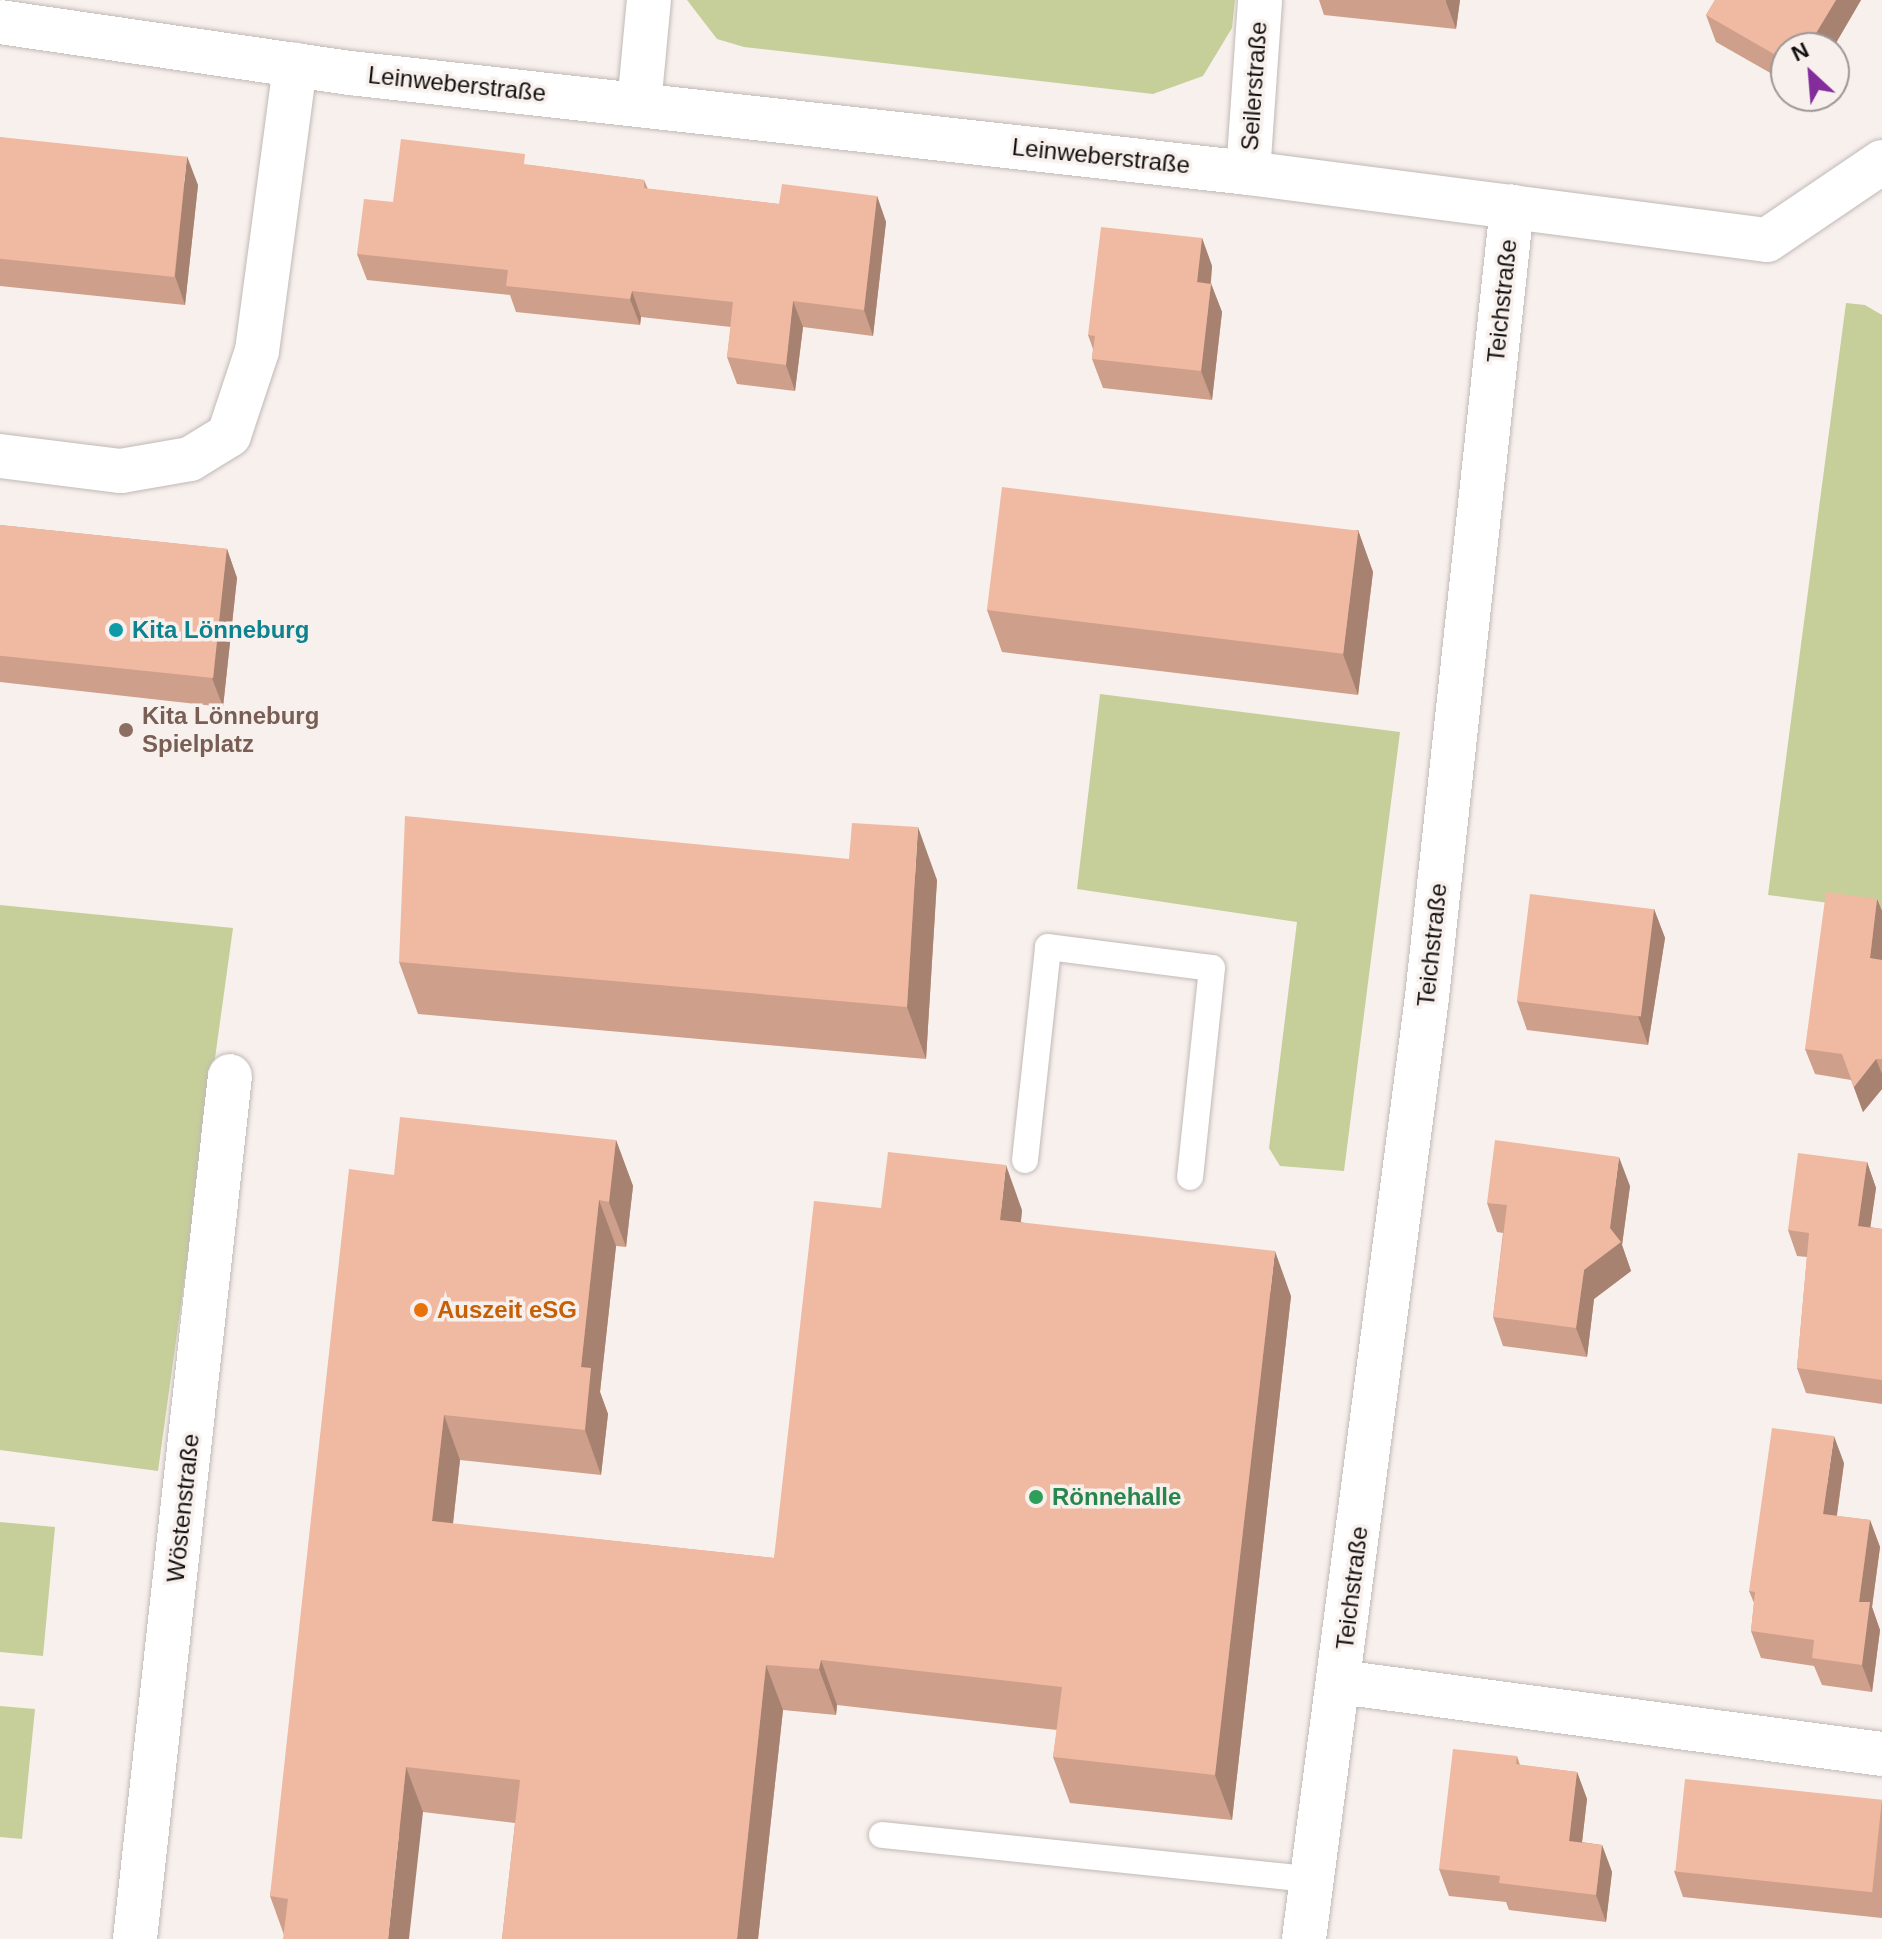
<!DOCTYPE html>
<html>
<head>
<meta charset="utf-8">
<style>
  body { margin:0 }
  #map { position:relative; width:1882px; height:1939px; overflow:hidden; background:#f8f0ed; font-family:Helvetica,sans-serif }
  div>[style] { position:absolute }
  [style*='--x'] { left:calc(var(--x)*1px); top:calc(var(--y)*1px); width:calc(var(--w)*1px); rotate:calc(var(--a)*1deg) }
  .green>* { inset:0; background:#c6cf9a }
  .roads { filter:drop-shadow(0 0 2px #c0b9b6) drop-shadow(0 0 2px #c0b9b6) }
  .lane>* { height:26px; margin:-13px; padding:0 13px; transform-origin:13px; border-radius:13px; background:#fff }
  .street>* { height:44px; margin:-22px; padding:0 22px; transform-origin:22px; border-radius:22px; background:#fff }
  .wall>* { inset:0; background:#ce9f8a }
  .shaded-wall>* { inset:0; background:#a88271 }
  .building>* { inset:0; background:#f0b9a1; transform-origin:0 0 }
  .dots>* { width:22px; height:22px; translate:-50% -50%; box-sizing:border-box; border:4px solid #f8f0ed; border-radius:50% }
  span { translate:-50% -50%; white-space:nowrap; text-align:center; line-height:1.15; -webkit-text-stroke:7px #f8f0ed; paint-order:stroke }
  .street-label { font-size:24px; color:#131110 }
  .culture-label { font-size:24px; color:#0d838f; font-weight:700 }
  .left { translate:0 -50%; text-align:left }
  .education-label { font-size:24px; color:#785e54; font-weight:700 }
  .food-label { font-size:24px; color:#c56008; font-weight:700 }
  .leisure-label { font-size:24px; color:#27864d; font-weight:700 }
  .north { position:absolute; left:1770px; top:32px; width:80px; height:80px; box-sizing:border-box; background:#f8f0ed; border:2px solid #9c9795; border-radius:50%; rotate:334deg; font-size:22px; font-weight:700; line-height:32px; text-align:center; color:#131110 }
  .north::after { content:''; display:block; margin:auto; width:28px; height:36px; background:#832d9c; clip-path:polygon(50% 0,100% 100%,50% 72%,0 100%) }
</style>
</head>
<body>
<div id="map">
  <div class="green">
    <i style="clip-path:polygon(687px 0,1235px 0,1232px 28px,1203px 76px,1153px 94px,744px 47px,717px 39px)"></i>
    <i style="clip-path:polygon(1846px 303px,1865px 305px,1882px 315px,1882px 910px,1768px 895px)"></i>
    <i style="clip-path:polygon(1100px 694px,1400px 732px,1344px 1171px,1280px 1166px,1269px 1148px,1297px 922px,1077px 889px)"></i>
    <i style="clip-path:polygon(0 905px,233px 928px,158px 1471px,0 1450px)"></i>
    <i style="clip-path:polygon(0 1522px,55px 1527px,43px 1656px,0 1652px)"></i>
    <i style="clip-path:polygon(0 1706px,35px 1709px,22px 1839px,0 1837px)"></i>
  </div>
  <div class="roads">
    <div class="lane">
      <i style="--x:1025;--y:1160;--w:214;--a:-83.8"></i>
      <i style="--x:1048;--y:947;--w:165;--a:7.3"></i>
      <i style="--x:1212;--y:968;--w:210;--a:96"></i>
      <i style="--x:882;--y:1835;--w:431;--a:5.9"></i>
    </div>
    <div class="street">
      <i style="--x:0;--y:22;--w:354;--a:8.3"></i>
      <i style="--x:350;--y:73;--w:904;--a:6.35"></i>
      <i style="--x:1248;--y:173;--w:523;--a:7.36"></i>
      <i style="--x:1767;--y:240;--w:139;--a:-34.1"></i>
      <i style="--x:639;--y:105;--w:105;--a:-84.6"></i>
      <i style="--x:1248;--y:173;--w:173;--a:-86"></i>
      <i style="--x:0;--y:456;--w:122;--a:7.1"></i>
      <i style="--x:121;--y:471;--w:70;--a:-9.9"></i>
      <i style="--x:190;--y:459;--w:46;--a:-31.6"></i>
      <i style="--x:229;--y:435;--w:89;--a:-71.6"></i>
      <i style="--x:257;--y:351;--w:289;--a:-82.4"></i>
      <i style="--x:1340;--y:1682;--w:547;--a:7.57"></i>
      <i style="--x:135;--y:1939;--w:868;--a:-83.72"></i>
      <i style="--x:1304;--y:1939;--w:950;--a:-82.56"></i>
      <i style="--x:1427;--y:997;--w:795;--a:-83.86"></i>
    </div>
  </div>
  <div class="wall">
    <i style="clip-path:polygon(1319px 0,1460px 0,1456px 29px,1324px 15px)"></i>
    <i style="clip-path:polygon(1715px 0,1861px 0,1833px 48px,1786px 48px,1786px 82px,1716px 42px,1706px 15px)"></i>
    <i style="clip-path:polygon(0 137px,198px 185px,185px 305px,0 286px)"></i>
    <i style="clip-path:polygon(529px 165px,644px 180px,648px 189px,779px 204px,877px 196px,886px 222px,873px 336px,803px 327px,795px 391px,737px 384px,727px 357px,731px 327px,641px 317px,640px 325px,516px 312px,510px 295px,367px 280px,357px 254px)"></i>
    <i style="clip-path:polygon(1202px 238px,1212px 266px,1211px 283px,1222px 312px,1212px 400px,1103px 388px,1092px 359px,1093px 349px,1088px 335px)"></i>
    <i style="clip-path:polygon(0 525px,227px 549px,237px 578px,223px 707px,0 682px)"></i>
    <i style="clip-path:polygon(1358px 530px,1373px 572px,1358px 695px,1002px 652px,987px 610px)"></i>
    <i style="clip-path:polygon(849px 859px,937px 880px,926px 1059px,418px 1014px,399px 962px)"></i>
    <i style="clip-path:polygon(1877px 899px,1882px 911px,1882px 1089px,1863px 1112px,1851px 1080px,1815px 1074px,1805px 1049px)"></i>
    <i style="clip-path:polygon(1654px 909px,1665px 938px,1648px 1045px,1527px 1030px,1517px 1001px)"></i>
    <i style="clip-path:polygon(616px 1140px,633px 1186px,626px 1247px,616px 1246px,600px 1392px,608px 1414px,601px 1475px,460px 1460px,453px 1524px,774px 1558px,881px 1208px,1022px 1210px,1021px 1222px,1291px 1296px,1232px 1820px,1070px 1803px,1053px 1757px,1057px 1730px,837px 1705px,836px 1715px,783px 1710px,758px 1939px,502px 1939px,515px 1823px,423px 1812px,284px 1935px,270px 1896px,394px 1175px)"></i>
    <i style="clip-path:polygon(1867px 1162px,1876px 1188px,1870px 1227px,1882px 1229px,1882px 1404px,1806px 1393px,1797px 1368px,1807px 1257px,1797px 1256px,1788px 1230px)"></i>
    <i style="clip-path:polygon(1630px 1186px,1622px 1245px,1631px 1271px,1594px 1299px,1587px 1357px,1503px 1346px,1493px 1317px,1503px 1233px,1497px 1232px,1487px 1203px)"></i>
    <i style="clip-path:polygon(1844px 1463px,1837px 1516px,1870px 1520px,1880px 1547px,1872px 1607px,1880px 1630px,1872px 1692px,1822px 1685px,1814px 1666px,1761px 1658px,1751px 1631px,1754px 1603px,1749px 1591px)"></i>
    <i style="clip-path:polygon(1517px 1756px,1520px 1765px,1577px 1772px,1587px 1799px,1582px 1842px,1602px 1845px,1612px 1872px,1606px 1922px,1509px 1910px,1506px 1902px,1449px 1896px,1439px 1869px)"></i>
    <i style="clip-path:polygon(1882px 1801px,1882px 1918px,1683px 1897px,1674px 1871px)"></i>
  </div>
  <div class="shaded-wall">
    <i style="clip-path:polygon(1446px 0,1460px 0,1456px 29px,1446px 2px)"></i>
    <i style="clip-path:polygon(1836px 0,1861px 0,1833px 48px,1807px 48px)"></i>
    <i style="clip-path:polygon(187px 156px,198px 185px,185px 305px,175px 276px)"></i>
    <i style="clip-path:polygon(877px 196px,886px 222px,873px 336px,864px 310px)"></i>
    <i style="clip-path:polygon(1202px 238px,1212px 266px,1208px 311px,1197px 282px)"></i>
    <i style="clip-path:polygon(1211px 284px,1222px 312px,1212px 400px,1201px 371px)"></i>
    <i style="clip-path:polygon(632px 291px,641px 317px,640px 325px,630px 299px)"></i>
    <i style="clip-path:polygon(793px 301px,803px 327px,795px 391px,786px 365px)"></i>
    <i style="clip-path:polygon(1358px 530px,1373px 572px,1358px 695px,1343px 654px)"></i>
    <i style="clip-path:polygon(227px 549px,237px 578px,223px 707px,212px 678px)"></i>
    <i style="clip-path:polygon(918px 827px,937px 880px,926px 1059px,907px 1007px)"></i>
    <i style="clip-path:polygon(1877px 899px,1882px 911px,1882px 963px,1870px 958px)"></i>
    <i style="clip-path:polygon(1654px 909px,1665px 938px,1648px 1045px,1638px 1016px)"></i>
    <i style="clip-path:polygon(1876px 1059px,1882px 1074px,1882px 1089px,1863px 1112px,1854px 1087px)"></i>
    <i style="clip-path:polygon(616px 1140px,633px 1186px,626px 1247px,609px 1202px)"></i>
    <i style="clip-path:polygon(1619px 1157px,1630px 1186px,1622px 1245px,1631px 1271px,1594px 1299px,1587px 1357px,1576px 1328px,1584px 1270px,1610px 1228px)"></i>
    <i style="clip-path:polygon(1867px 1162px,1876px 1188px,1867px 1251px,1858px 1226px)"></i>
    <i style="clip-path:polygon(1006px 1165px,1022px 1210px,1016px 1265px,1000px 1220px)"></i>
    <i style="clip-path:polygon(599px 1200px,616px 1246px,600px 1392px,608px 1414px,601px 1475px,585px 1430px,581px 1367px)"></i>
    <i style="clip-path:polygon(1275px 1251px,1291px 1296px,1232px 1820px,1215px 1775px)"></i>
    <i style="clip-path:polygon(444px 1415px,460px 1460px,448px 1567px,432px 1521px)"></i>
    <i style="clip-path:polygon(1834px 1436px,1844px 1463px,1833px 1541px,1823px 1514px)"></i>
    <i style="clip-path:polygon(1870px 1520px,1880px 1547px,1872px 1607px,1880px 1630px,1872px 1692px,1862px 1665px,1859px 1602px)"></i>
    <i style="clip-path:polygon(821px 1660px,837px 1705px,836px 1715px,819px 1669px)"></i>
    <i style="clip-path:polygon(766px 1665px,783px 1710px,758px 1939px,737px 1939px)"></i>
    <i style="clip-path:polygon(406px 1767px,423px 1812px,409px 1939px,388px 1939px)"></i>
    <i style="clip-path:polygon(1577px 1772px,1587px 1799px,1579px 1868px,1569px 1841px)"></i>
    <i style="clip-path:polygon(1602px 1845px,1612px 1872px,1606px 1922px,1596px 1895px)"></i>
  </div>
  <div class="building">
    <i style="clip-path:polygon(1715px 0,1836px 0,1807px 48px,1786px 48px,1786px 61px,1706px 15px)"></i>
    <i style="left:0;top:137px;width:188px;height:121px;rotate:6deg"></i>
    <i style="clip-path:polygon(401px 139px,525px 154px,524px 164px,644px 180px,644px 188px,779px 204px,782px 184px,877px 196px,864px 310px,793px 301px,786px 365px,727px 357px,733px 302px,632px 291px,630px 299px,506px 286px,508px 270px,357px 254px,364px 199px,393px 202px)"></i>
    <i style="clip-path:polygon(1101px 227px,1202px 238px,1197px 282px,1211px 284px,1201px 371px,1092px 359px,1095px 336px,1088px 335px)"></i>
    <i style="left:1002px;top:487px;width:359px;height:124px;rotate:7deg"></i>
    <i style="left:0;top:525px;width:228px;height:130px;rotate:6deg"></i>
    <i style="clip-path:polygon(405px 816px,849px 859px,852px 823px,918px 827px,907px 1007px,399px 962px)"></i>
    <i style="clip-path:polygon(1826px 892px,1877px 899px,1870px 958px,1882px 960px,1882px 1059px,1876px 1059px,1854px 1087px,1842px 1054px,1805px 1049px)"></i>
    <i style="left:1530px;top:894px;width:125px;height:108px;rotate:7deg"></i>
    <i style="clip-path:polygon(400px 1117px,616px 1140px,609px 1202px,599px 1200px,581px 1367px,591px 1368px,585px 1430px,444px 1415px,432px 1521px,774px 1558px,814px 1201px,881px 1208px,888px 1152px,1006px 1165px,1000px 1220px,1275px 1251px,1215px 1775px,1053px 1757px,1062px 1687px,821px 1660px,819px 1669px,766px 1665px,737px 1939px,502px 1939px,520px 1780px,406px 1767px,388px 1939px,283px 1939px,288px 1899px,270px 1896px,349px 1169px,394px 1175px)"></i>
    <i style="clip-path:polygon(1495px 1140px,1619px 1157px,1610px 1228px,1621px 1242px,1584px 1270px,1576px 1328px,1493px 1317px,1507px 1205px,1487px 1203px)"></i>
    <i style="clip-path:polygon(1798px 1153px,1867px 1162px,1858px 1226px,1882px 1229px,1882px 1380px,1797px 1368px,1809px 1233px,1788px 1230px)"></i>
    <i style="clip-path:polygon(1772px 1428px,1834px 1436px,1823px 1514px,1870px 1520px,1859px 1602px,1870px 1602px,1862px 1665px,1812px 1658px,1814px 1640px,1751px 1631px,1755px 1592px,1749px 1591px)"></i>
    <i style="clip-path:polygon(1453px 1749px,1517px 1756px,1516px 1764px,1577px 1772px,1569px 1841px,1602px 1845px,1596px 1895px,1499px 1883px,1500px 1876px,1439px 1869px)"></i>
    <i style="left:1685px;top:1779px;width:198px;height:93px;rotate:6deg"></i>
  </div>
  <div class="dots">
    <i style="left:116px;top:630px;background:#0f9aa8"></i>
    <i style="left:126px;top:730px;background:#8d6e63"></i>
    <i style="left:421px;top:1310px;background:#e8710a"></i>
    <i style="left:1036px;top:1497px;background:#2e9e5b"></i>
  </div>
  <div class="street-label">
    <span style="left:457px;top:84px;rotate:6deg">Leinweberstraße</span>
    <span style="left:1254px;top:86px;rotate:-86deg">Seilerstraße</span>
    <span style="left:1101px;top:156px;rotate:6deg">Leinweberstraße</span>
    <span style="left:1502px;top:301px;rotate:-84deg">Teichstraße</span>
    <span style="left:1432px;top:945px;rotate:-84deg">Teichstraße</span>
    <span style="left:183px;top:1508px;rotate:-84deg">Wöstenstraße</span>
    <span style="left:1352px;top:1588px;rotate:-83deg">Teichstraße</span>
  </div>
  <div class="culture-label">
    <span class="left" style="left:132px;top:630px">Kita Lönneburg</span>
  </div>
  <div class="education-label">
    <span class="left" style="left:142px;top:730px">Kita Lönneburg<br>Spielplatz</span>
  </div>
  <div class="food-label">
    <span class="left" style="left:437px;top:1310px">Auszeit eSG</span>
  </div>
  <div class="leisure-label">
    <span class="left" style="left:1052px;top:1497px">Rönnehalle</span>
  </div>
  <div class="north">N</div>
</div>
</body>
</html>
